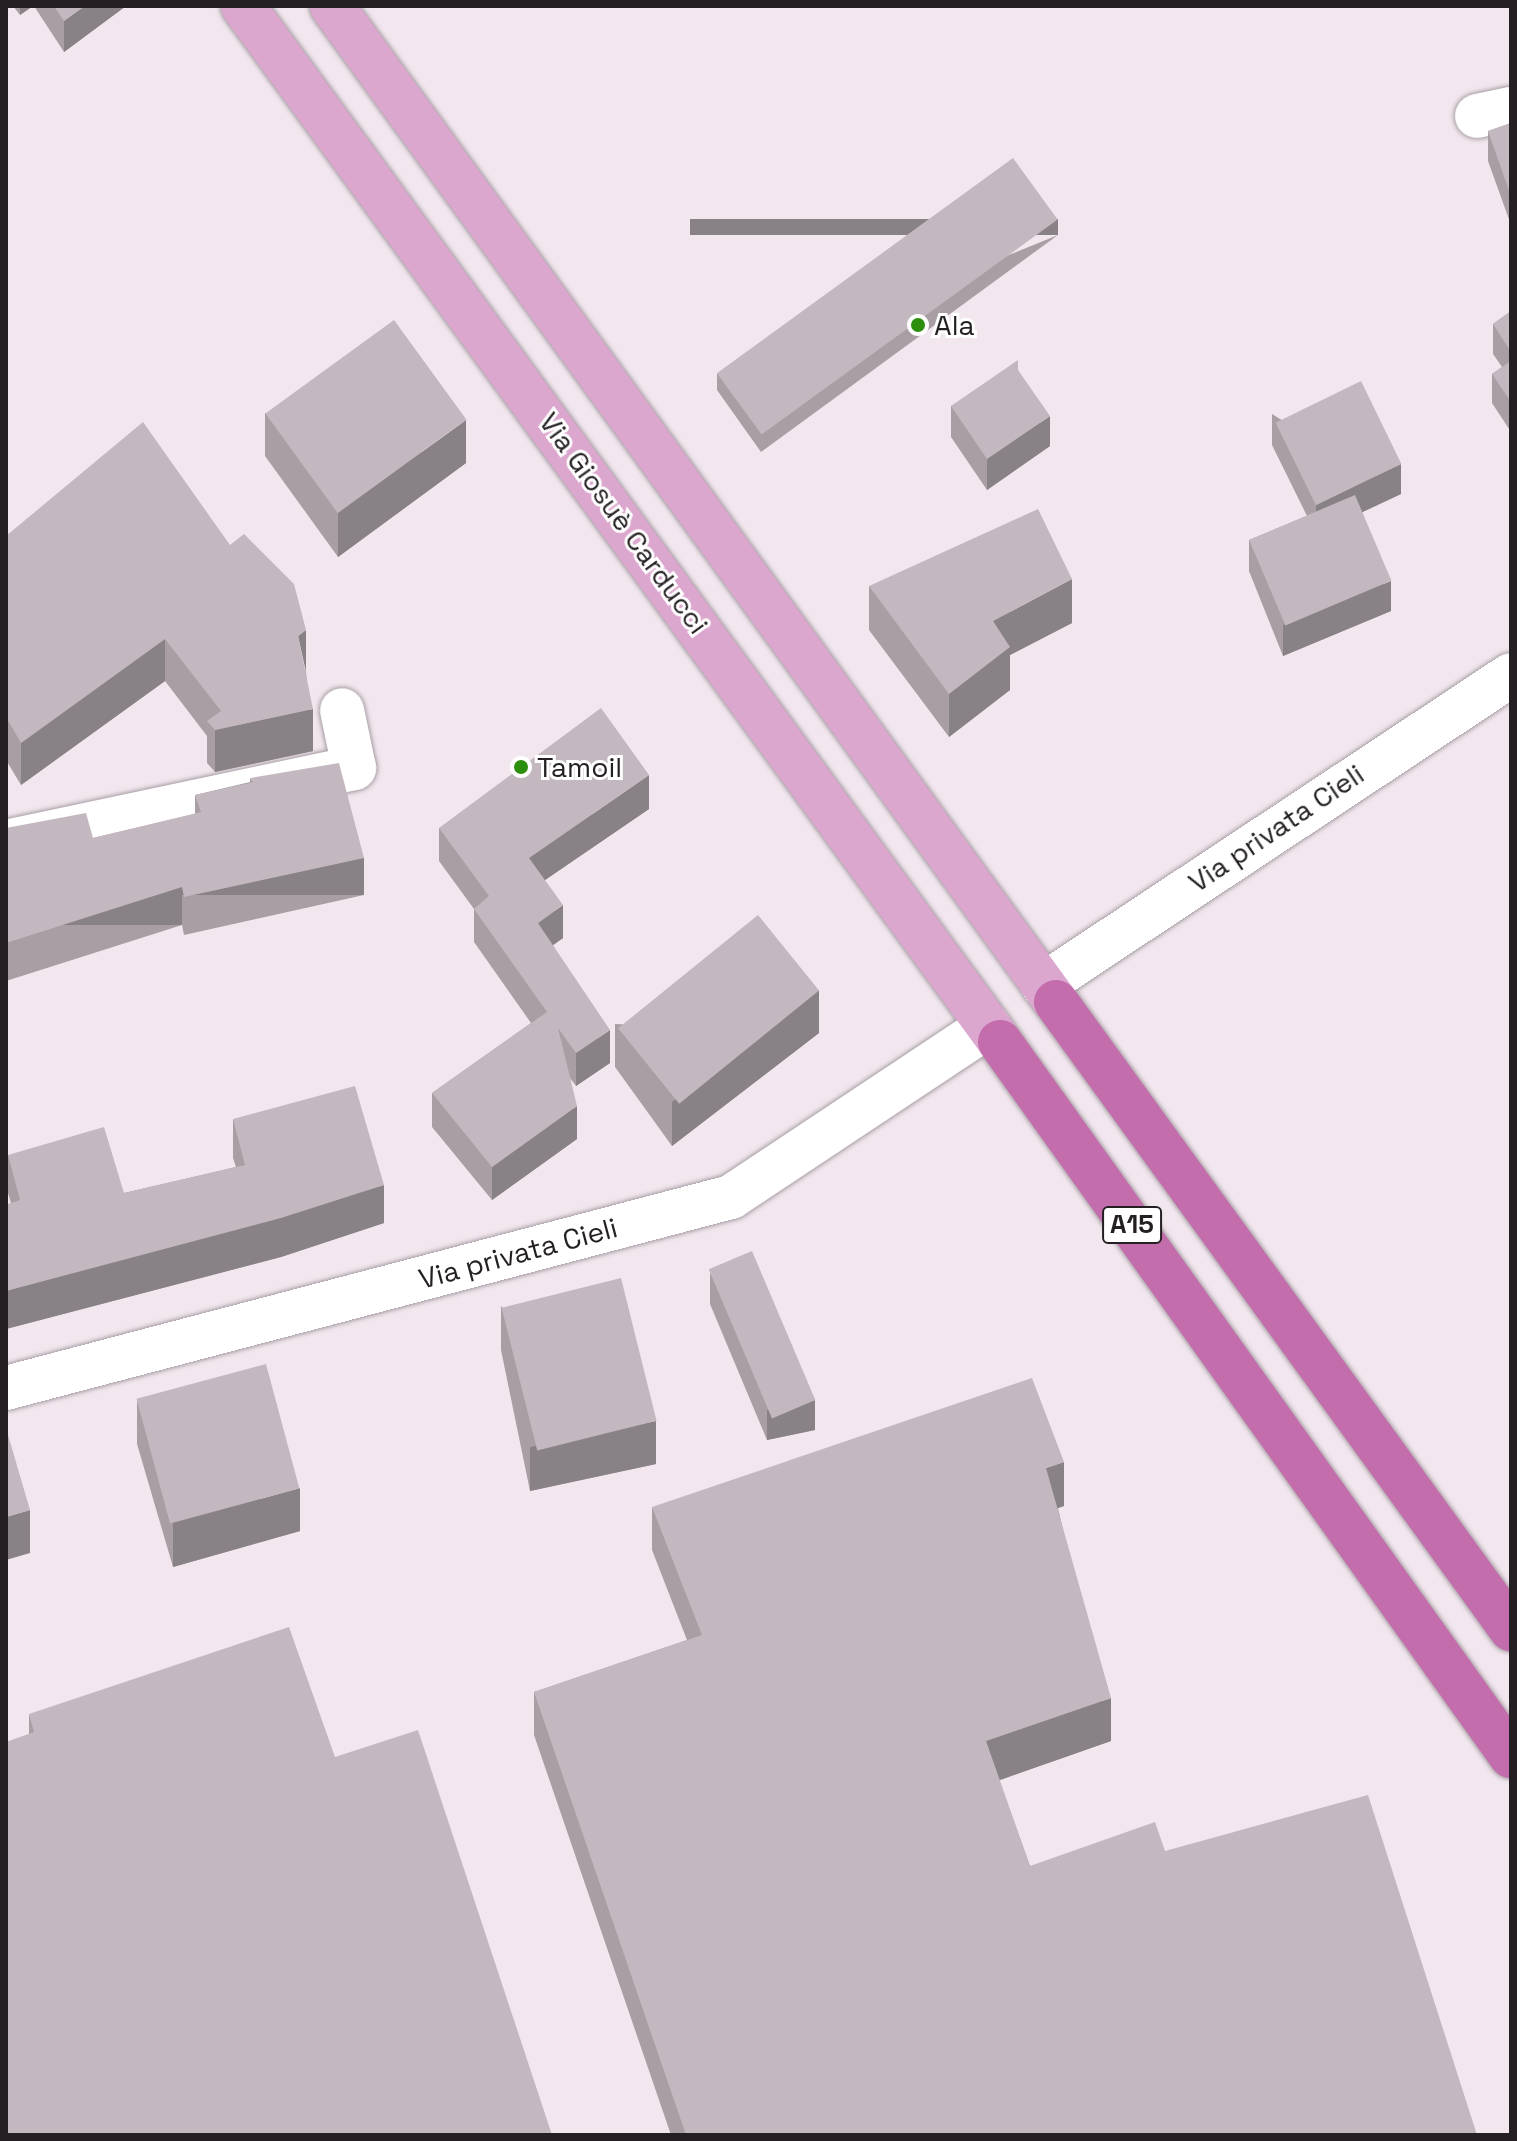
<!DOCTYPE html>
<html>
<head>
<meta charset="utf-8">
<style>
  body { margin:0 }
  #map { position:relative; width:1517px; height:2141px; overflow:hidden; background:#f2e7ee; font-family:"Space Grotesk",sans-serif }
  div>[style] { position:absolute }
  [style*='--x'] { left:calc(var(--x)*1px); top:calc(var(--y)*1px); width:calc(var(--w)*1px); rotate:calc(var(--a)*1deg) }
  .roads { filter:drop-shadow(0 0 2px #a89ea5) drop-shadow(0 0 2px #a89ea5) }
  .minor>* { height:44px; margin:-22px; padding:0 22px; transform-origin:22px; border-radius:22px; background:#fff }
  .major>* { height:44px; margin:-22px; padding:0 22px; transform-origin:22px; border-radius:22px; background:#dca7ce }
  .highway>* { height:44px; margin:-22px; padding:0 22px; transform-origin:22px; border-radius:22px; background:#c46dad }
  .wall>* { inset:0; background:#a89ea4 }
  .shaded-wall>* { inset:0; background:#888186; transform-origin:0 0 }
  .building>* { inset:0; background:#c3b8bf; transform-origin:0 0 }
  .dots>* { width:22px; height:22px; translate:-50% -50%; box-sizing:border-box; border:4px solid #fff; border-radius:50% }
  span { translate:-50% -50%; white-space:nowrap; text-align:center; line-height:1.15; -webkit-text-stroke:6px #fff; paint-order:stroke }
  .shield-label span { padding:2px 6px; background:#fff; border:2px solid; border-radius:6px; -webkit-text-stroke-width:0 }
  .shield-label { font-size:26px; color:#231f22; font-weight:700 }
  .poi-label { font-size:28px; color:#231f22 }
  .left { translate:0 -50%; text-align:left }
  .street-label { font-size:28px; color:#231f22 }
  .frame { position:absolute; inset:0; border:8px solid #231f22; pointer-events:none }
</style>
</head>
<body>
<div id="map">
  <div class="roads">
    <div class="minor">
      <i style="--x:1477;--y:116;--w:35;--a:-12"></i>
      <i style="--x:6;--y:842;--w:356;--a:-12"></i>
      <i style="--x:354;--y:768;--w:59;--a:-101.7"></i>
      <i style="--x:1043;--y:985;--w:561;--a:-33.52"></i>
      <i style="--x:6;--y:1388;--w:750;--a:-14.76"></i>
      <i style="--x:731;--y:1197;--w:309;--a:-33.6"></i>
    </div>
    <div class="major">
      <i style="--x:243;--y:6;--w:1283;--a:53.84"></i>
      <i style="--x:332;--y:6;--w:1231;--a:53.99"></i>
    </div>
    <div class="highway">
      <i style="--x:1056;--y:1002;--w:775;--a:54.03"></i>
      <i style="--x:1000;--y:1042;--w:878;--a:54.41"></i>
    </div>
  </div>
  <div class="wall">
    <i style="clip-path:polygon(13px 6px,33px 6px,20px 15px)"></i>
    <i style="clip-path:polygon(34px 6px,126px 6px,64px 52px)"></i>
    <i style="clip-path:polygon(1511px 123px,1511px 225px,1488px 161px,1488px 131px)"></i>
    <i style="clip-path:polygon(1058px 235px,761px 452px,717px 390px,717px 374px)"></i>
    <i style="clip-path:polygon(1511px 311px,1511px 432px,1492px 403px,1492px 374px,1502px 367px,1493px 354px,1493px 324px)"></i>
    <i style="clip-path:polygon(1018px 370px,1050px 446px,987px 490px,951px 437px,951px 406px)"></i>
    <i style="clip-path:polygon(265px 413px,466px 463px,338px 557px,265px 456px)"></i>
    <i style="clip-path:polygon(1272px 414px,1401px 494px,1362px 512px,1391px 611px,1283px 656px,1249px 571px,1249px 540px,1307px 516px,1272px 445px)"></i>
    <i style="clip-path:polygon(6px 536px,230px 545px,306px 672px,313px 751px,215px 772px,207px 763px,207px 736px,165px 681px,21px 785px,6px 760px)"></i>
    <i style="clip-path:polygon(869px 586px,1072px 623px,1010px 655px,1010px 690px,949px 737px,869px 630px)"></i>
    <i style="clip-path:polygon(250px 778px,364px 895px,184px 935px,182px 925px,6px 981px,6px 828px,93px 838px,195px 814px,195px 795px,250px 782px)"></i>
    <i style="clip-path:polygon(649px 809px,545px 880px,563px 938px,553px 945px,610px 1063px,576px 1086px,570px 1078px,577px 1139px,492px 1200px,432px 1127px,432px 1093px,531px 1023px,474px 942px,474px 909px,439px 861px,439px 828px)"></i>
    <i style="clip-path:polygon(615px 1024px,819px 1033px,672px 1146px,615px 1067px)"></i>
    <i style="clip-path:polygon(233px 1119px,384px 1223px,281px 1257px,6px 1329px,6px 1205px,11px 1203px,8px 1193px,8px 1155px,124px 1193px,236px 1167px,233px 1158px)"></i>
    <i style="clip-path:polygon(710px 1273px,815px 1430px,767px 1440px,710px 1304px)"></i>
    <i style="clip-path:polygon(501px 1306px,656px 1464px,530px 1491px,501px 1350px)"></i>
    <i style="clip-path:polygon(137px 1401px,300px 1531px,173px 1567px,137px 1444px)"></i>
    <i style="clip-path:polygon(1064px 1506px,1058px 1508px,1111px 1741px,999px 1780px,1030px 1866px,1165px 1851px,1477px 2135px,671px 2135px,534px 1735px,534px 1692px,687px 1640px,652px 1550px,652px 1507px)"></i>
    <i style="clip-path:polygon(29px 1714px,335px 1757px,29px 1734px)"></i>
  </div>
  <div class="shaded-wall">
    <i style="clip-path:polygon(20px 6px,33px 6px,20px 15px)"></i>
    <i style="clip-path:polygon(85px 6px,126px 6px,64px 52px,64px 21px)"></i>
    <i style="left:1058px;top:219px;width:16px;height:368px;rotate:90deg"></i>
    <i style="clip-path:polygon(1050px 416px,1050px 446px,987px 490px,987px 459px)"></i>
    <i style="clip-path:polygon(466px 420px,466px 463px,338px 557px,338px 513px)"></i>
    <i style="clip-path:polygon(1401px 464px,1401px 494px,1316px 534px,1316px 504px)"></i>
    <i style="clip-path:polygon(1072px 579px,1072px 623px,1010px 655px,1010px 690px,949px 737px,949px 694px,993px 621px)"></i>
    <i style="clip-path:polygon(1391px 581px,1391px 611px,1283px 656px,1283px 625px)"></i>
    <i style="clip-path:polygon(306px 630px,306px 672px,298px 636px)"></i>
    <i style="clip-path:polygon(165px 639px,165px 681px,21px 785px,21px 743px)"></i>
    <i style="clip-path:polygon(313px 709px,313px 751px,215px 772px,215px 730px)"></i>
    <i style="clip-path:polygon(649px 775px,649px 809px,529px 891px,529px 858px)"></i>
    <i style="left:364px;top:858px;width:37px;height:184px;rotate:90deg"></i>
    <i style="left:182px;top:887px;width:38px;height:185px;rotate:90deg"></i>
    <i style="clip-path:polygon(563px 905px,563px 938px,538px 956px,538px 923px)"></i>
    <i style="clip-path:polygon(819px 990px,819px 1033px,672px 1146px,672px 1102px)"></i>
    <i style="clip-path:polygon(610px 1030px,610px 1063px,576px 1086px,576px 1053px)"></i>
    <i style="clip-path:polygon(577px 1106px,577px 1139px,492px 1200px,492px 1167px)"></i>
    <i style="clip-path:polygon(384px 1185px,384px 1223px,281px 1257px,6px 1329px,6px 1291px)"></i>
    <i style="clip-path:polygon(815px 1400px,815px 1430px,767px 1440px,767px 1410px)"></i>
    <i style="clip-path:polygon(656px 1421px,656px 1464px,530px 1491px,530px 1447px)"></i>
    <i style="clip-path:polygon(1064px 1462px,1064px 1506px,1046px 1512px,1046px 1468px)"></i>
    <i style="clip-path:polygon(300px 1488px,300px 1531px,173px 1567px,173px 1523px)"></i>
    <i style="clip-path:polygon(30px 1510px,30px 1553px,6px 1560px,6px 1517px)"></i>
    <i style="clip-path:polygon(1111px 1698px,1111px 1741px,986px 1785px,986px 1741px)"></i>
  </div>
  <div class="building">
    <i style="clip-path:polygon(54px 6px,85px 6px,64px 21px)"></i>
    <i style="clip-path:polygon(1511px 123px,1511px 196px,1488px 131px)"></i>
    <i style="left:1013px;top:158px;width:76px;height:366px;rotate:54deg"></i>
    <i style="clip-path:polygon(1511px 311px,1511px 352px,1493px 324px)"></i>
    <i style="left:394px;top:320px;width:123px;height:159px;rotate:54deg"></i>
    <i style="clip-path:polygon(1018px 360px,1018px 370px,1050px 416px,987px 459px,951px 406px)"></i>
    <i style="clip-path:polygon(1511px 361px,1511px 402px,1492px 374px)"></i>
    <i style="left:1361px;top:381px;width:92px;height:95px;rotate:64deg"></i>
    <i style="clip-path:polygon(143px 422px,230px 545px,244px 534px,294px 584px,306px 630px,298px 636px,313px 709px,215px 730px,207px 721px,221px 711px,165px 639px,21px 743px,6px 717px,6px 536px)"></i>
    <i style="left:1355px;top:495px;width:93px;height:115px;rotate:67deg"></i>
    <i style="clip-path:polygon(1038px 509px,1072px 579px,993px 621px,1010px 647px,949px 694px,869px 586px)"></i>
    <i style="clip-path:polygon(601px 708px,649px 775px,529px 858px,563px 905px,538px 923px,610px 1030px,576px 1053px,558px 1028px,577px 1106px,492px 1167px,432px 1093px,547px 1012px,474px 909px,489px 896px,439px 828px)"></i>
    <i style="clip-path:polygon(339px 763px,364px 858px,184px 897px,182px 887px,6px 943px,6px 828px,86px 813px,93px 838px,201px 812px,195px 795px,254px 782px,250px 778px)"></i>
    <i style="left:758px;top:915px;width:97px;height:180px;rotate:51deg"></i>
    <i style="clip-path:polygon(355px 1086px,384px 1185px,281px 1218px,6px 1291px,6px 1205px,20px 1200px,8px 1155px,104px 1127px,124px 1193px,245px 1165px,233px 1119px)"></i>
    <i style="left:752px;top:1251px;width:162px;height:47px;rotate:67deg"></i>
    <i style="left:621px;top:1278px;width:147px;height:123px;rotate:76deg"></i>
    <i style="left:266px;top:1364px;width:129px;height:134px;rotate:75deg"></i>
    <i style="clip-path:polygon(1032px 1378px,1064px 1462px,1046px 1468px,1111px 1698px,986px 1741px,1030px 1866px,1155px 1822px,1165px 1851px,1368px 1795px,1477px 2135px,686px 2135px,534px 1692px,702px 1635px,652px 1507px)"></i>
    <i style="clip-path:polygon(6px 1428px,30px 1510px,6px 1517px)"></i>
    <i style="clip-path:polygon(289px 1627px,335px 1757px,418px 1730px,552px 2135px,6px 2135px,6px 1742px,34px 1732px,29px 1714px)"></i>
  </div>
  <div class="dots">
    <i style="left:918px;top:325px;background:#2b8f0d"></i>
    <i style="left:521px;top:767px;background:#2b8f0d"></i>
  </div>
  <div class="shield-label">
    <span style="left:1132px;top:1225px">A15</span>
  </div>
  <div class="poi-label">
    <span class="left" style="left:934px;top:325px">Ala</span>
    <span class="left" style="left:537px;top:767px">Tamoil</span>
  </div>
  <div class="street-label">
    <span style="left:624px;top:523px;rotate:54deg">Via Giosuè Carducci</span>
    <span style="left:1276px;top:828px;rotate:-34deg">Via privata Cieli</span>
    <span style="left:518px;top:1253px;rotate:-15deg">Via privata Cieli</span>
  </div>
  <div class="frame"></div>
</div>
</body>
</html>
